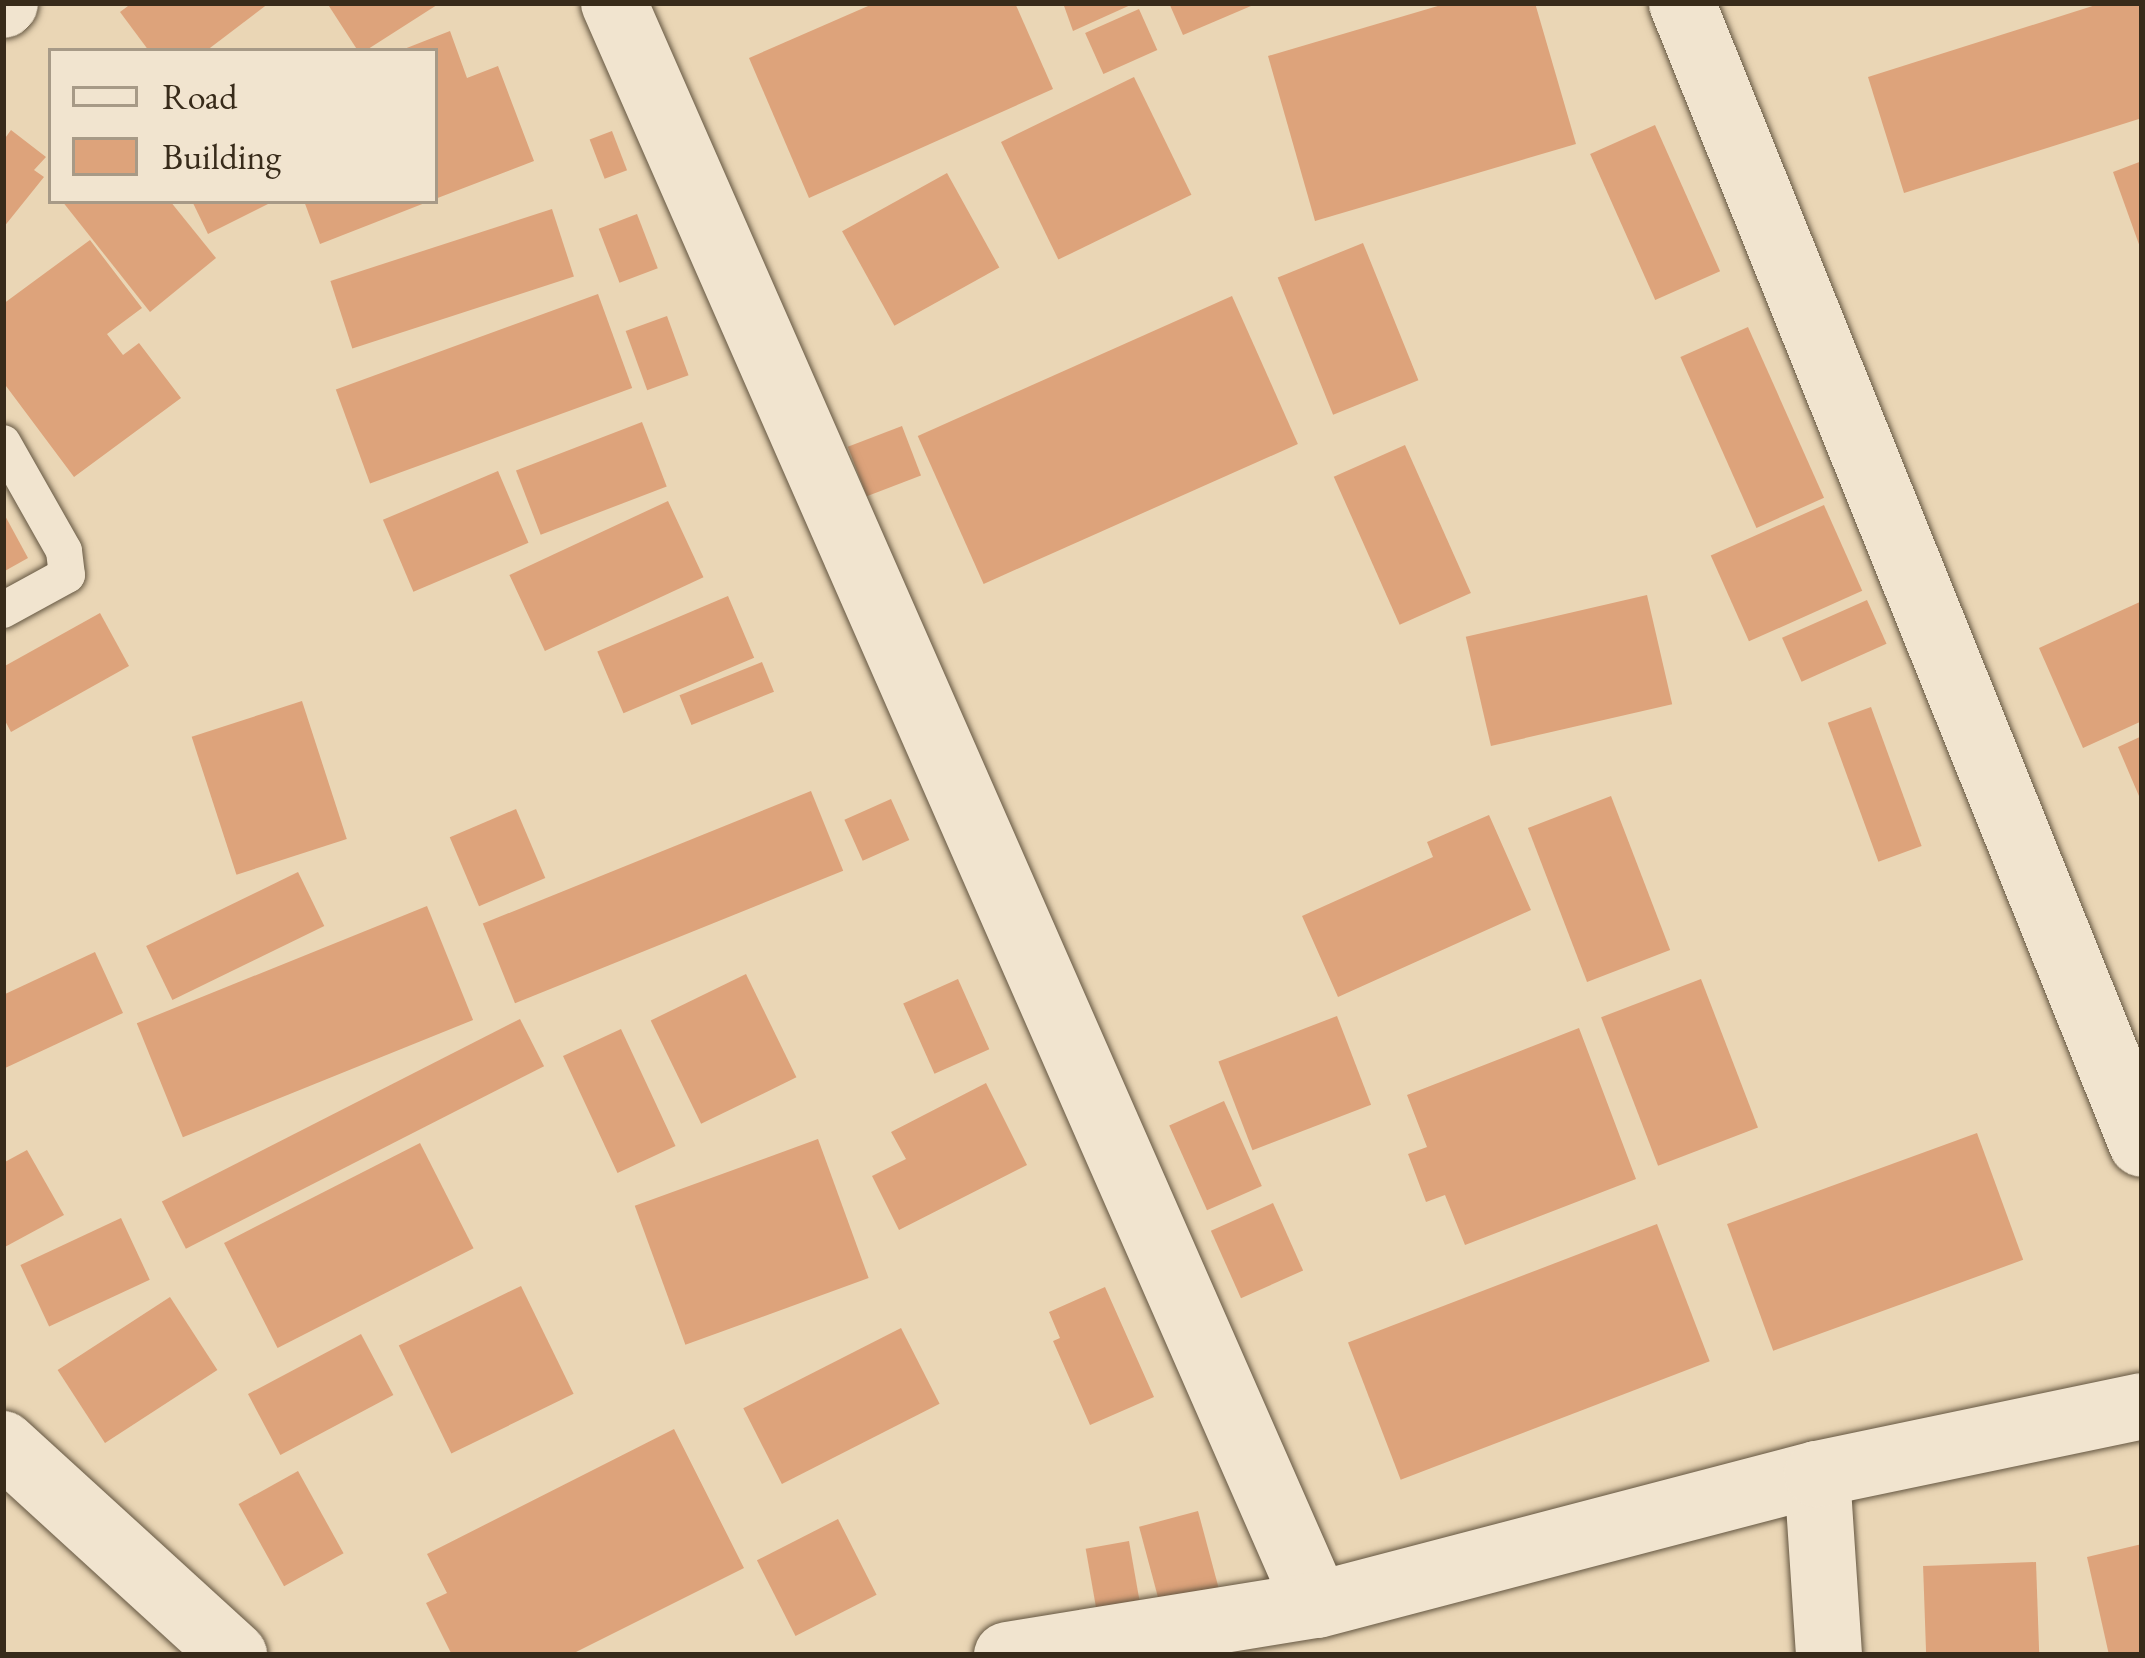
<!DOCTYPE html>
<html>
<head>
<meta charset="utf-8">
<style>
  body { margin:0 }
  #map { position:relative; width:2145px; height:1658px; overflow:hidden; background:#ead6b5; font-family:"EB Garamond",serif }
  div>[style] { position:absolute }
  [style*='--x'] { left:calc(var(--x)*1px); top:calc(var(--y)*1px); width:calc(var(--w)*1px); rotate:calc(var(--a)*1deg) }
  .building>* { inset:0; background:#dda37b; transform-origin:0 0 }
  .roads { filter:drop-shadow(0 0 3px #645641) drop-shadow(0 0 3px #645641) }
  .service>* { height:36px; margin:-18px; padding:0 18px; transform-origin:18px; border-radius:18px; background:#f1e4cf }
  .minor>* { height:66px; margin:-33px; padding:0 33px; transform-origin:33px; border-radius:33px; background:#f1e4cf }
  .tertiary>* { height:66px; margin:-33px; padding:0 33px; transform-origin:33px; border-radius:33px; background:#f1e4cf }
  span { translate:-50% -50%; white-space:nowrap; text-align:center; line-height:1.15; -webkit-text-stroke:10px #f1e4cf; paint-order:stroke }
  .frame { position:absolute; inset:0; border:6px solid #382b1a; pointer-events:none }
  .legend { position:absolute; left:48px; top:48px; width:390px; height:156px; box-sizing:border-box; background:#f1e4cf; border:3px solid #a79a87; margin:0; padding:15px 21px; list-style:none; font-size:36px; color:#382b1a }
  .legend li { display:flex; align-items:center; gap:24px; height:60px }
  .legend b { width:60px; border:3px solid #a79a87 }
</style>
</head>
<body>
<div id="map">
  <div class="building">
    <i style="clip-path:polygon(132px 3px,269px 3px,206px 51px,149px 51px,120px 12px)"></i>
    <i style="clip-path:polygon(327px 3px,440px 3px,365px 51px,358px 51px)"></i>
    <i style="clip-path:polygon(875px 3px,1015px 3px,1053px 89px,809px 198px,749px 58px)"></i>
    <i style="clip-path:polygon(1063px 3px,1135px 3px,1073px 31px)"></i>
    <i style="clip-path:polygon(1169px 3px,1258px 3px,1183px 35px)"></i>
    <i style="clip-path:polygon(1448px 3px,1535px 3px,1576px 144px,1315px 221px,1268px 56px)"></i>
    <i style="clip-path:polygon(2102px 3px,2142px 3px,2142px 118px,1904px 193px,1868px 77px)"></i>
    <i style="left:1139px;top:9px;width:45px;height:59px;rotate:66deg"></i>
    <i style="clip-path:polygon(450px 31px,467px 78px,498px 66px,534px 161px,435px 199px,435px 51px,399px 51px)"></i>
    <i style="left:1134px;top:77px;width:131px;height:148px;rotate:64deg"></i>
    <i style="left:1655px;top:125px;width:160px;height:71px;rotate:66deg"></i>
    <i style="clip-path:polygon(11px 130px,46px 157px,34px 170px,44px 177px,3px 228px,3px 141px)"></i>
    <i style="left:612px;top:131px;width:42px;height:24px;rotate:69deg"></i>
    <i style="clip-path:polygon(2142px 161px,2142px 250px,2141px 250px,2113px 172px)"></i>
    <i style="left:947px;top:173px;width:108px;height:120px;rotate:61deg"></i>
    <i style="clip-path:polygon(62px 201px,170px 201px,216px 258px,150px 312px)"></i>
    <i style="clip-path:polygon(192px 201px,274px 201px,208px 234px)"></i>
    <i style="clip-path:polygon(304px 201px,430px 201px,320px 244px)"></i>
    <i style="left:552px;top:209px;width:71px;height:233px;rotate:72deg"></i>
    <i style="left:637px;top:214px;width:58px;height:41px;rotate:69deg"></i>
    <i style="clip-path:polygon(90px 240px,142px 308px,107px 334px,123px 355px,139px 343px,181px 398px,74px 477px,3px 382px,3px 304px)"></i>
    <i style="left:1363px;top:243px;width:148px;height:92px;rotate:68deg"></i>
    <i style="left:598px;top:294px;width:100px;height:279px;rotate:70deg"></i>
    <i style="left:1232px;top:296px;width:162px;height:344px;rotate:66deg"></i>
    <i style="left:667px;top:316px;width:63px;height:44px;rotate:70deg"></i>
    <i style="left:1748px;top:327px;width:187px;height:74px;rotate:66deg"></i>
    <i style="left:642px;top:422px;width:69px;height:135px;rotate:69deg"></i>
    <i style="left:902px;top:426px;width:53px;height:58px;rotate:69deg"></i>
    <i style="left:1405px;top:445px;width:162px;height:78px;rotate:66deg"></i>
    <i style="left:498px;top:471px;width:78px;height:125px;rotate:67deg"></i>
    <i style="left:668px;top:501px;width:84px;height:175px;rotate:65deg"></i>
    <i style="left:1824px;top:505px;width:94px;height:124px;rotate:66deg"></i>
    <i style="clip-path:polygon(3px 512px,28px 558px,3px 572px)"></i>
    <i style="left:1647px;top:595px;width:112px;height:186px;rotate:77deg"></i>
    <i style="left:728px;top:596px;width:67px;height:142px;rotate:67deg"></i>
    <i style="left:1867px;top:600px;width:48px;height:93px;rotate:66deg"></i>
    <i style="clip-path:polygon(2142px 601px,2142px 721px,2083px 748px,2039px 648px)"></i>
    <i style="clip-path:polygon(100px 613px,129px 666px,11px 732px,3px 717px,3px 667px)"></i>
    <i style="left:762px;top:662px;width:32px;height:89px;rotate:68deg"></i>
    <i style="left:302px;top:701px;width:145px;height:116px;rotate:72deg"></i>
    <i style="left:1871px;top:707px;width:148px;height:46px;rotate:70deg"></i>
    <i style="clip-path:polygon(2142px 736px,2142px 803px,2118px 747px)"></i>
    <i style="left:811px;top:791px;width:86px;height:354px;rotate:68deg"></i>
    <i style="left:1611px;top:796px;width:165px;height:89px;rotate:69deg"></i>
    <i style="left:891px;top:799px;width:45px;height:51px;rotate:66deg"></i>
    <i style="left:516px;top:809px;width:75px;height:72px;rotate:67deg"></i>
    <i style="clip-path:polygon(1489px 815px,1531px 910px,1338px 997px,1302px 916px,1433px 857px,1427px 842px)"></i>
    <i style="left:298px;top:872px;width:60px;height:169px;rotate:64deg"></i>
    <i style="left:427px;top:906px;width:123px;height:313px;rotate:68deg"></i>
    <i style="clip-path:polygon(95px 952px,123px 1013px,3px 1069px,3px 995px)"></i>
    <i style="left:746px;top:974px;width:115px;height:106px;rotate:64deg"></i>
    <i style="left:958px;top:979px;width:77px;height:60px;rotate:66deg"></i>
    <i style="left:1701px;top:979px;width:159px;height:107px;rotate:69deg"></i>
    <i style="left:1337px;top:1016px;width:95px;height:127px;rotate:69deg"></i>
    <i style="left:520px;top:1019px;width:53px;height:402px;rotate:63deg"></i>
    <i style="clip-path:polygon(1579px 1028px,1636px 1179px,1465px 1245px,1445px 1195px,1426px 1202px,1408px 1154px,1427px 1147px,1407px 1095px)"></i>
    <i style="left:621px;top:1029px;width:129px;height:64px;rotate:65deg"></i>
    <i style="clip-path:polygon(986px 1083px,1027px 1165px,899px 1230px,872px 1176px,906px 1159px,891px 1132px)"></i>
    <i style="left:1224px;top:1101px;width:93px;height:60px;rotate:66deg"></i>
    <i style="left:1977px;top:1133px;width:135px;height:266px;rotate:70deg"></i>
    <i style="left:818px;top:1139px;width:148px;height:195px;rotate:70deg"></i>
    <i style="left:420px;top:1143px;width:118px;height:220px;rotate:63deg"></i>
    <i style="clip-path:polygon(27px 1150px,64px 1215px,3px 1248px,3px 1163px)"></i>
    <i style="left:1273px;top:1203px;width:74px;height:68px;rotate:66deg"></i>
    <i style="left:121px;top:1218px;width:68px;height:111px;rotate:65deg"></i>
    <i style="left:1657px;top:1224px;width:147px;height:331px;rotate:69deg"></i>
    <i style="left:521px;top:1286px;width:120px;height:136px;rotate:64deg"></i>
    <i style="clip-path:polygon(1105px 1287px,1154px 1397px,1090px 1425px,1053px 1341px,1060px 1338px,1049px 1312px)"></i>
    <i style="left:170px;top:1297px;width:87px;height:134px;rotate:57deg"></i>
    <i style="left:901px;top:1328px;width:85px;height:177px;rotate:63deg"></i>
    <i style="left:361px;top:1334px;width:69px;height:128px;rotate:62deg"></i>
    <i style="clip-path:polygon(674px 1429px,744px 1568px,570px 1655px,452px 1655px,426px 1603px,447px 1593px,427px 1554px)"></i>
    <i style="left:298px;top:1471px;width:94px;height:68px;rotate:61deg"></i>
    <i style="left:1198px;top:1511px;width:93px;height:61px;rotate:75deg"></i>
    <i style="left:838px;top:1519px;width:85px;height:91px;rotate:63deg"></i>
    <i style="left:1129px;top:1541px;width:60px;height:44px;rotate:80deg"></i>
    <i style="clip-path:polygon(2142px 1544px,2142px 1655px,2109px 1655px,2087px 1557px)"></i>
    <i style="left:2036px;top:1562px;width:93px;height:113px;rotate:88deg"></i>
  </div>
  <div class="roads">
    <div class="service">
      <i style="--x:3;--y:443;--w:124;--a:60.5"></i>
      <i style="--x:64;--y:551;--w:24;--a:83"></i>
      <i style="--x:67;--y:575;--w:73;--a:151.3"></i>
    </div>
    <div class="minor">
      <i style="--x:614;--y:3;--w:1749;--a:66.31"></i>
      <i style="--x:1682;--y:3;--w:1230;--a:68.04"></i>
      <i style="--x:3;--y:5;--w:3;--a:-45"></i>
      <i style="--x:1817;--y:1474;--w:181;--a:86.2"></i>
      <i style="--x:1007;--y:1655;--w:314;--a:-9.2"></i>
      <i style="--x:1317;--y:1605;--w:517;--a:-14.68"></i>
      <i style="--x:1817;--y:1474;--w:332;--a:-11.8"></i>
    </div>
    <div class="tertiary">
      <i style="--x:3;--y:1444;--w:313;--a:42.4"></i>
    </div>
  </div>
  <div class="frame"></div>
  <ul class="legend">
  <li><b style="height:15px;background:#f1e4cf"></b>Road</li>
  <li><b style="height:33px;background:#dda37b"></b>Building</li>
  </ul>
</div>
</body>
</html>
